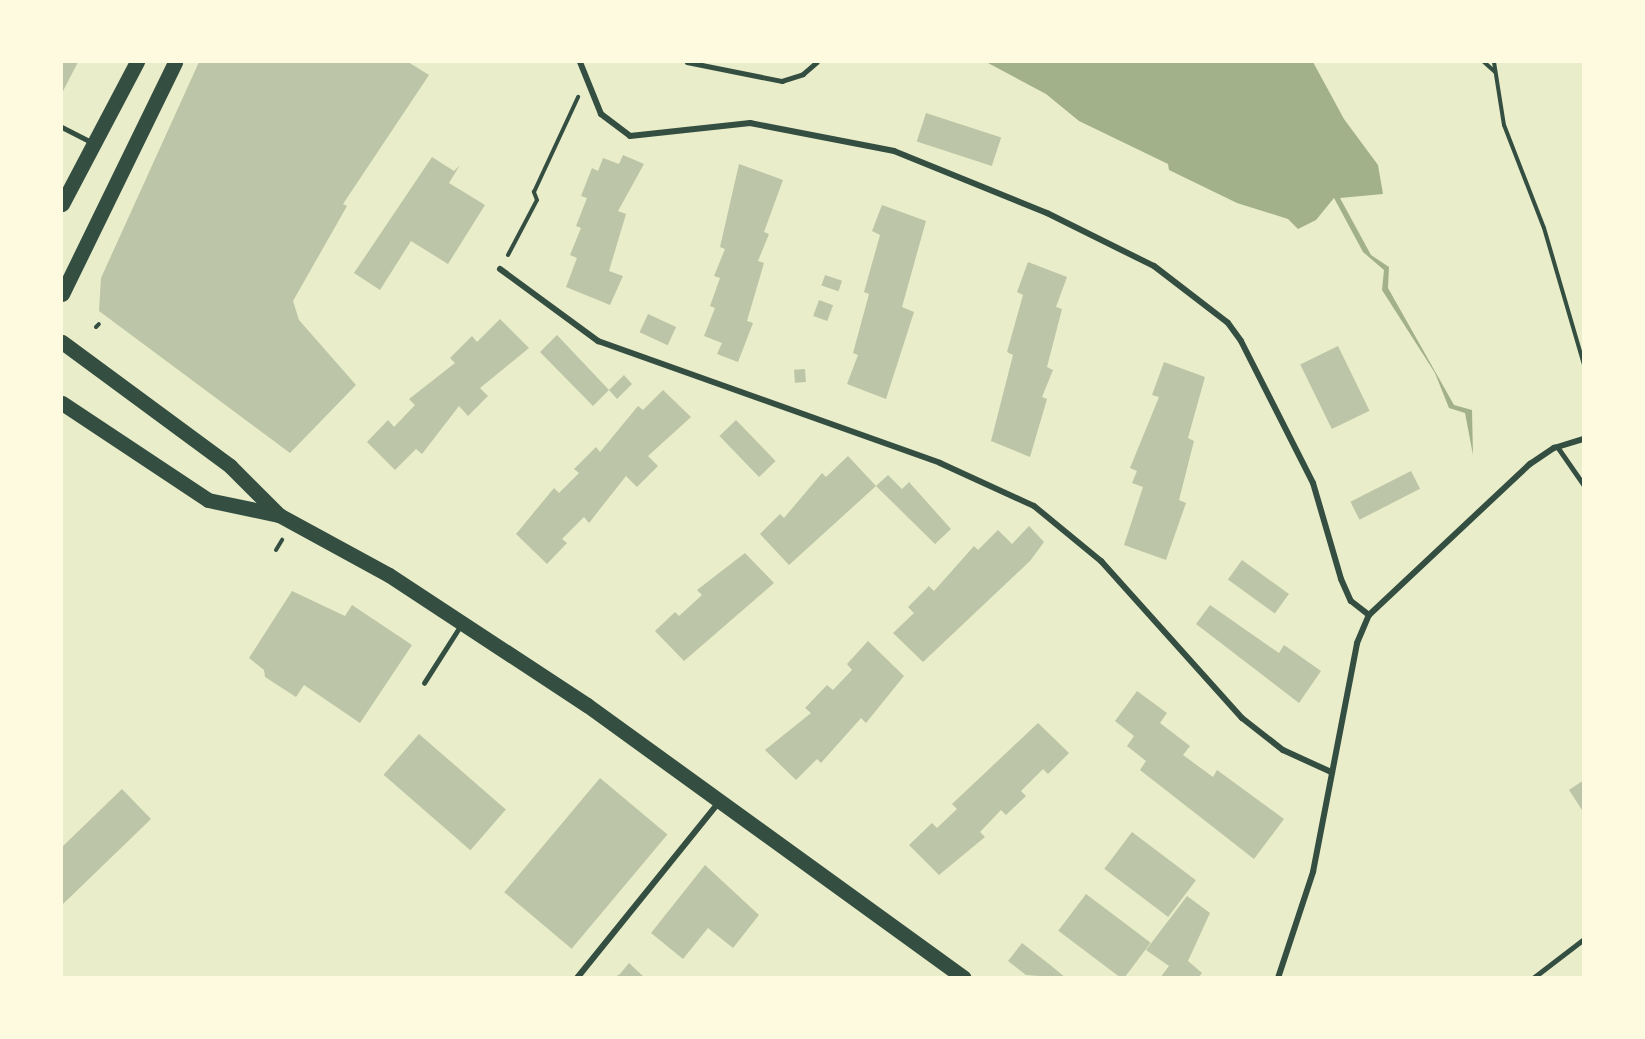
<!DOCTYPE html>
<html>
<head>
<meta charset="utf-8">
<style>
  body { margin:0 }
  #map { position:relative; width:1645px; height:1039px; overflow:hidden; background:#e9edc9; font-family:"Roboto Serif",serif }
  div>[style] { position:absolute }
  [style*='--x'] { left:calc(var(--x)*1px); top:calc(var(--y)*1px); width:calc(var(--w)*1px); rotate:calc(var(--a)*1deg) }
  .water>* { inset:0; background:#a3b18a }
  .building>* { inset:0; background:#bcc5a7; transform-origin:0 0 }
  .path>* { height:4px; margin:-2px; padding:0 2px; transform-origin:2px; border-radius:2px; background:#344e41 }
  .service>* { height:4.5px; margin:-2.25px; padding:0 2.25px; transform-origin:2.25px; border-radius:2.25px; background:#344e41 }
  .minor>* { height:6px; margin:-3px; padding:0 3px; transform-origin:3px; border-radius:3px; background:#344e41 }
  .primary>* { height:15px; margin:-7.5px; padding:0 7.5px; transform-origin:7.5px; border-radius:7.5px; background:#344e41 }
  span { translate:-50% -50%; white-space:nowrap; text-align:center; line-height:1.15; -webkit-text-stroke:6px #fefae0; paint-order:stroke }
  .frame { position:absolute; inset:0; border:63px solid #fefae0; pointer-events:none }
</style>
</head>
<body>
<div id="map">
  <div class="water">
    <i style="clip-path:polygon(988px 63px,1313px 62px,1344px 119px,1378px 165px,1383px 194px,1340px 198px,1371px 255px,1389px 267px,1388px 288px,1454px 405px,1472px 410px,1473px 455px,1465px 413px,1449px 408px,1435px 373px,1382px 290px,1384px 270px,1363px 252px,1334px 198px,1316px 220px,1298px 229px,1288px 219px,1237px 203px,1169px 170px,1168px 164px,1079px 121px,1046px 94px)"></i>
  </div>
  <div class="building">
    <i style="clip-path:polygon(62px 62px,78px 62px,62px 93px)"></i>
    <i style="clip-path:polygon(199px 62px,408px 62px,429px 75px,343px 204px,347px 206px,293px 301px,299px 320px,356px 385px,290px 453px,99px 311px,101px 278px)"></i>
    <i style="left:926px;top:113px;width:79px;height:30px;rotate:18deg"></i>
    <i style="clip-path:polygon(623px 155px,644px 164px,618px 211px,626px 214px,609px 271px,623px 276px,610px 305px,566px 287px,577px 258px,570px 255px,581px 228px,576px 226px,587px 198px,581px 196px,592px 168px,598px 171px,603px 158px,619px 164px)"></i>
    <i style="clip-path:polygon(432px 157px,454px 171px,460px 165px,449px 183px,485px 205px,448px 264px,411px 241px,380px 290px,354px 273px)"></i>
    <i style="clip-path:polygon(739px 164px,783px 180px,764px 232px,769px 234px,758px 261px,764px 263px,747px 321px,753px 323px,738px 362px,717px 354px,722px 343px,704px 336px,715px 308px,710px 306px,720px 278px,714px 276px,725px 249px,720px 247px)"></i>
    <i style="clip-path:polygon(882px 205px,926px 221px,902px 307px,914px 312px,886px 399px,847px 384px,858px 355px,853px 353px,869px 294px,864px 292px,880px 235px,872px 231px)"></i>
    <i style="clip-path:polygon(1028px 262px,1067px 277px,1056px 307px,1062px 309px,1047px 367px,1053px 370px,1042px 397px,1047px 399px,1030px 457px,991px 441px,1013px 355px,1007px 352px,1023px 295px,1017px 292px)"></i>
    <i style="left:825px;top:275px;width:18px;height:11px;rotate:19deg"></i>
    <i style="left:819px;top:300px;width:15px;height:17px;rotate:20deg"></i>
    <i style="left:648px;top:314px;width:31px;height:20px;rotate:25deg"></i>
    <i style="clip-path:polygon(500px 319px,529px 348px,480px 388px,488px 396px,468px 416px,459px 406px,422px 454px,416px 449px,395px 470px,367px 442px,388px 420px,394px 427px,415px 405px,409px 399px,455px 363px,450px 358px,472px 336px,477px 342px)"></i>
    <i style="clip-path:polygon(557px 335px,609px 390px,624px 375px,632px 384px,617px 399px,609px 390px,593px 406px,540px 352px)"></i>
    <i style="left:1338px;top:346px;width:72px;height:42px;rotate:64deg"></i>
    <i style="clip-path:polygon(1164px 362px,1205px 377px,1188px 438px,1194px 441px,1179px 500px,1186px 503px,1166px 560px,1124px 545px,1143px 487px,1132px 483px,1137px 471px,1130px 468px,1159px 397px,1152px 395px)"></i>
    <i style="left:805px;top:369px;width:13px;height:11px;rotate:86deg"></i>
    <i style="clip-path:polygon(663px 390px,691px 417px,648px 456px,658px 466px,637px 487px,626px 476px,589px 523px,584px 517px,562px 539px,567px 543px,547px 564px,516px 534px,554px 488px,559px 493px,579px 473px,574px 469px,596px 447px,600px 452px,638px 406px,643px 410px)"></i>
    <i style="left:736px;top:420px;width:57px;height:23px;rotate:46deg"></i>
    <i style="clip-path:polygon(848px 456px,876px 486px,789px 565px,760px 534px,780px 514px,784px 518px,822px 473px,826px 477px)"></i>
    <i style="left:1411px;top:471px;width:20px;height:68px;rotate:63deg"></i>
    <i style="clip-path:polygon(888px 475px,902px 489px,909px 482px,951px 529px,935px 544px,876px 486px)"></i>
    <i style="clip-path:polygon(1029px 526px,1044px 542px,1030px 561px,923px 662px,893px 633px,914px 613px,908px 607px,929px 586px,934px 591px,974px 546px,978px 550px,998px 530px,1012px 544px)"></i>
    <i style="clip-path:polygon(745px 553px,774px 583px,684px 661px,655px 631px,675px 612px,679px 616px,702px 595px,697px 590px)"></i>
    <i style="left:1242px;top:560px;width:58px;height:24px;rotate:36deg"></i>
    <i style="clip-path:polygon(292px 591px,345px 616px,352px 605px,412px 645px,360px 723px,304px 685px,296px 697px,265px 677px,264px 670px,249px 658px)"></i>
    <i style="clip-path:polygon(1210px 605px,1279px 653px,1284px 645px,1321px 671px,1299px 703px,1196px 624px)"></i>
    <i style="clip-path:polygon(868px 641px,904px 676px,866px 723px,861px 718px,821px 763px,817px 759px,796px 780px,765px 750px,811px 713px,805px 708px,827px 685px,833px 690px,852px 670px,847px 664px)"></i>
    <i style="clip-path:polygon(1137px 691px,1167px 713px,1160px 723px,1190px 746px,1183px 755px,1213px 777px,1217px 770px,1284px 819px,1254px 859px,1140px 770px,1146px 761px,1127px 746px,1134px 736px,1115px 721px)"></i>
    <i style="clip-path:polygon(1038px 723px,1069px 753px,1048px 774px,1043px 769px,1021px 791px,1026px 796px,1006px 815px,1001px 810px,980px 832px,985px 837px,939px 875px,909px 845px,932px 823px,937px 828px,957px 809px,952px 804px)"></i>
    <i style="left:419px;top:734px;width:115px;height:54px;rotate:41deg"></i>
    <i style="left:600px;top:778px;width:88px;height:149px;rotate:40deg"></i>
    <i style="clip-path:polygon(1584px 780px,1584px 809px,1582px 810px,1569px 790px)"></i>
    <i style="clip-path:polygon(122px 789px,151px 819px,62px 905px,62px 847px)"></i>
    <i style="left:1132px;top:832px;width:80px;height:46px;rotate:37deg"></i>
    <i style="clip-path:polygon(705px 865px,759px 915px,733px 948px,708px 928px,683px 959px,651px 933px)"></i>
    <i style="left:1086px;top:894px;width:81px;height:46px;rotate:37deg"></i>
    <i style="clip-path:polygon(1187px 896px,1210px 913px,1188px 961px,1202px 973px,1198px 978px,1160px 978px,1169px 966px,1146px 950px)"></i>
    <i style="clip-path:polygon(1022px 943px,1049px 964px,1066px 978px,1026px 975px,1008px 961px)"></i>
    <i style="clip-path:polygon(629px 963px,645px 978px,613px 978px,620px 974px)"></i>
  </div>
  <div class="path">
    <i style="--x:1484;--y:62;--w:15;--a:42"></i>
    <i style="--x:1494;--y:62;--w:64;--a:81"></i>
    <i style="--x:1504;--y:125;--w:110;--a:68.8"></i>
    <i style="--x:1544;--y:228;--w:143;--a:73.7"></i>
    <i style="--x:508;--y:255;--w:62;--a:-62.2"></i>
    <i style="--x:537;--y:200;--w:9;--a:-111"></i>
    <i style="--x:534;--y:192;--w:105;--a:-65.1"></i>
    <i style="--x:96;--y:327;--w:4;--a:-45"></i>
    <i style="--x:276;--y:550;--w:12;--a:-59"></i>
  </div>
  <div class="service">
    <i style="--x:687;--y:62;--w:97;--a:11.3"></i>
    <i style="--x:782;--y:81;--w:22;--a:-18"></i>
    <i style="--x:803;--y:74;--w:18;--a:-41"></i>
    <i style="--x:62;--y:127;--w:33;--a:27"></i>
    <i style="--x:1557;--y:446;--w:47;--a:55.3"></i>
    <i style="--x:424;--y:683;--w:69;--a:-57.5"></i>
    <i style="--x:1533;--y:978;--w:64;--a:-37.4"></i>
  </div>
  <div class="minor">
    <i style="--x:580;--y:62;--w:56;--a:68"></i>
    <i style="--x:601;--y:114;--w:36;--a:37"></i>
    <i style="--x:630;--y:136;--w:121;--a:-6.2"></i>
    <i style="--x:750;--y:123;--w:147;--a:11"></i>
    <i style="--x:894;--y:151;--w:165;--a:22.1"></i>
    <i style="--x:1047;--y:213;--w:119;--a:26.4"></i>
    <i style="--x:1154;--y:266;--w:93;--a:37.6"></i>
    <i style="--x:1228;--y:323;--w:22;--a:54"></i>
    <i style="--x:1241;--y:341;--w:159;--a:63.1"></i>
    <i style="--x:1313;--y:483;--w:100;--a:73.7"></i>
    <i style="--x:1341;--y:579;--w:24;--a:66"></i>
    <i style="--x:1351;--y:601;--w:23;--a:38"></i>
    <i style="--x:500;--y:269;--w:122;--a:36.3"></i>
    <i style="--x:598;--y:341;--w:363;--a:19.6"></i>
    <i style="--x:940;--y:463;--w:103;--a:24.6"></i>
    <i style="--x:1034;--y:506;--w:87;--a:39.4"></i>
    <i style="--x:1101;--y:561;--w:211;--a:48.1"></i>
    <i style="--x:1242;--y:718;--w:52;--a:38"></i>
    <i style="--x:1283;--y:750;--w:53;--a:24.6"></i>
    <i style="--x:577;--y:978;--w:228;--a:-51.1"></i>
    <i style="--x:1278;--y:978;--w:112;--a:-71.7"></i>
    <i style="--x:1313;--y:872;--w:233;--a:-79.1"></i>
    <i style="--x:1357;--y:643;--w:30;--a:-67"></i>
    <i style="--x:1369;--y:615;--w:221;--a:-43.2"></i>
    <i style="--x:1530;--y:464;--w:29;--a:-34"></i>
    <i style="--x:1554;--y:448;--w:31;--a:-17"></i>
  </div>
  <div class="primary">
    <i style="--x:62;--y:204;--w:161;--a:-62.2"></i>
    <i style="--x:62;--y:294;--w:258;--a:-64"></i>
    <i style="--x:62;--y:342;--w:209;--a:36.4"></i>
    <i style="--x:230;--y:466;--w:69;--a:45"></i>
    <i style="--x:279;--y:515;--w:125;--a:28.6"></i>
    <i style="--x:389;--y:575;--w:237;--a:33.3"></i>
    <i style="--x:587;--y:705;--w:465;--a:35.9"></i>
    <i style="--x:62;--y:403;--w:175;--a:33.6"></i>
    <i style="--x:208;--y:500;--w:73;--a:11.9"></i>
  </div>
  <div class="frame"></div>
</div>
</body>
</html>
